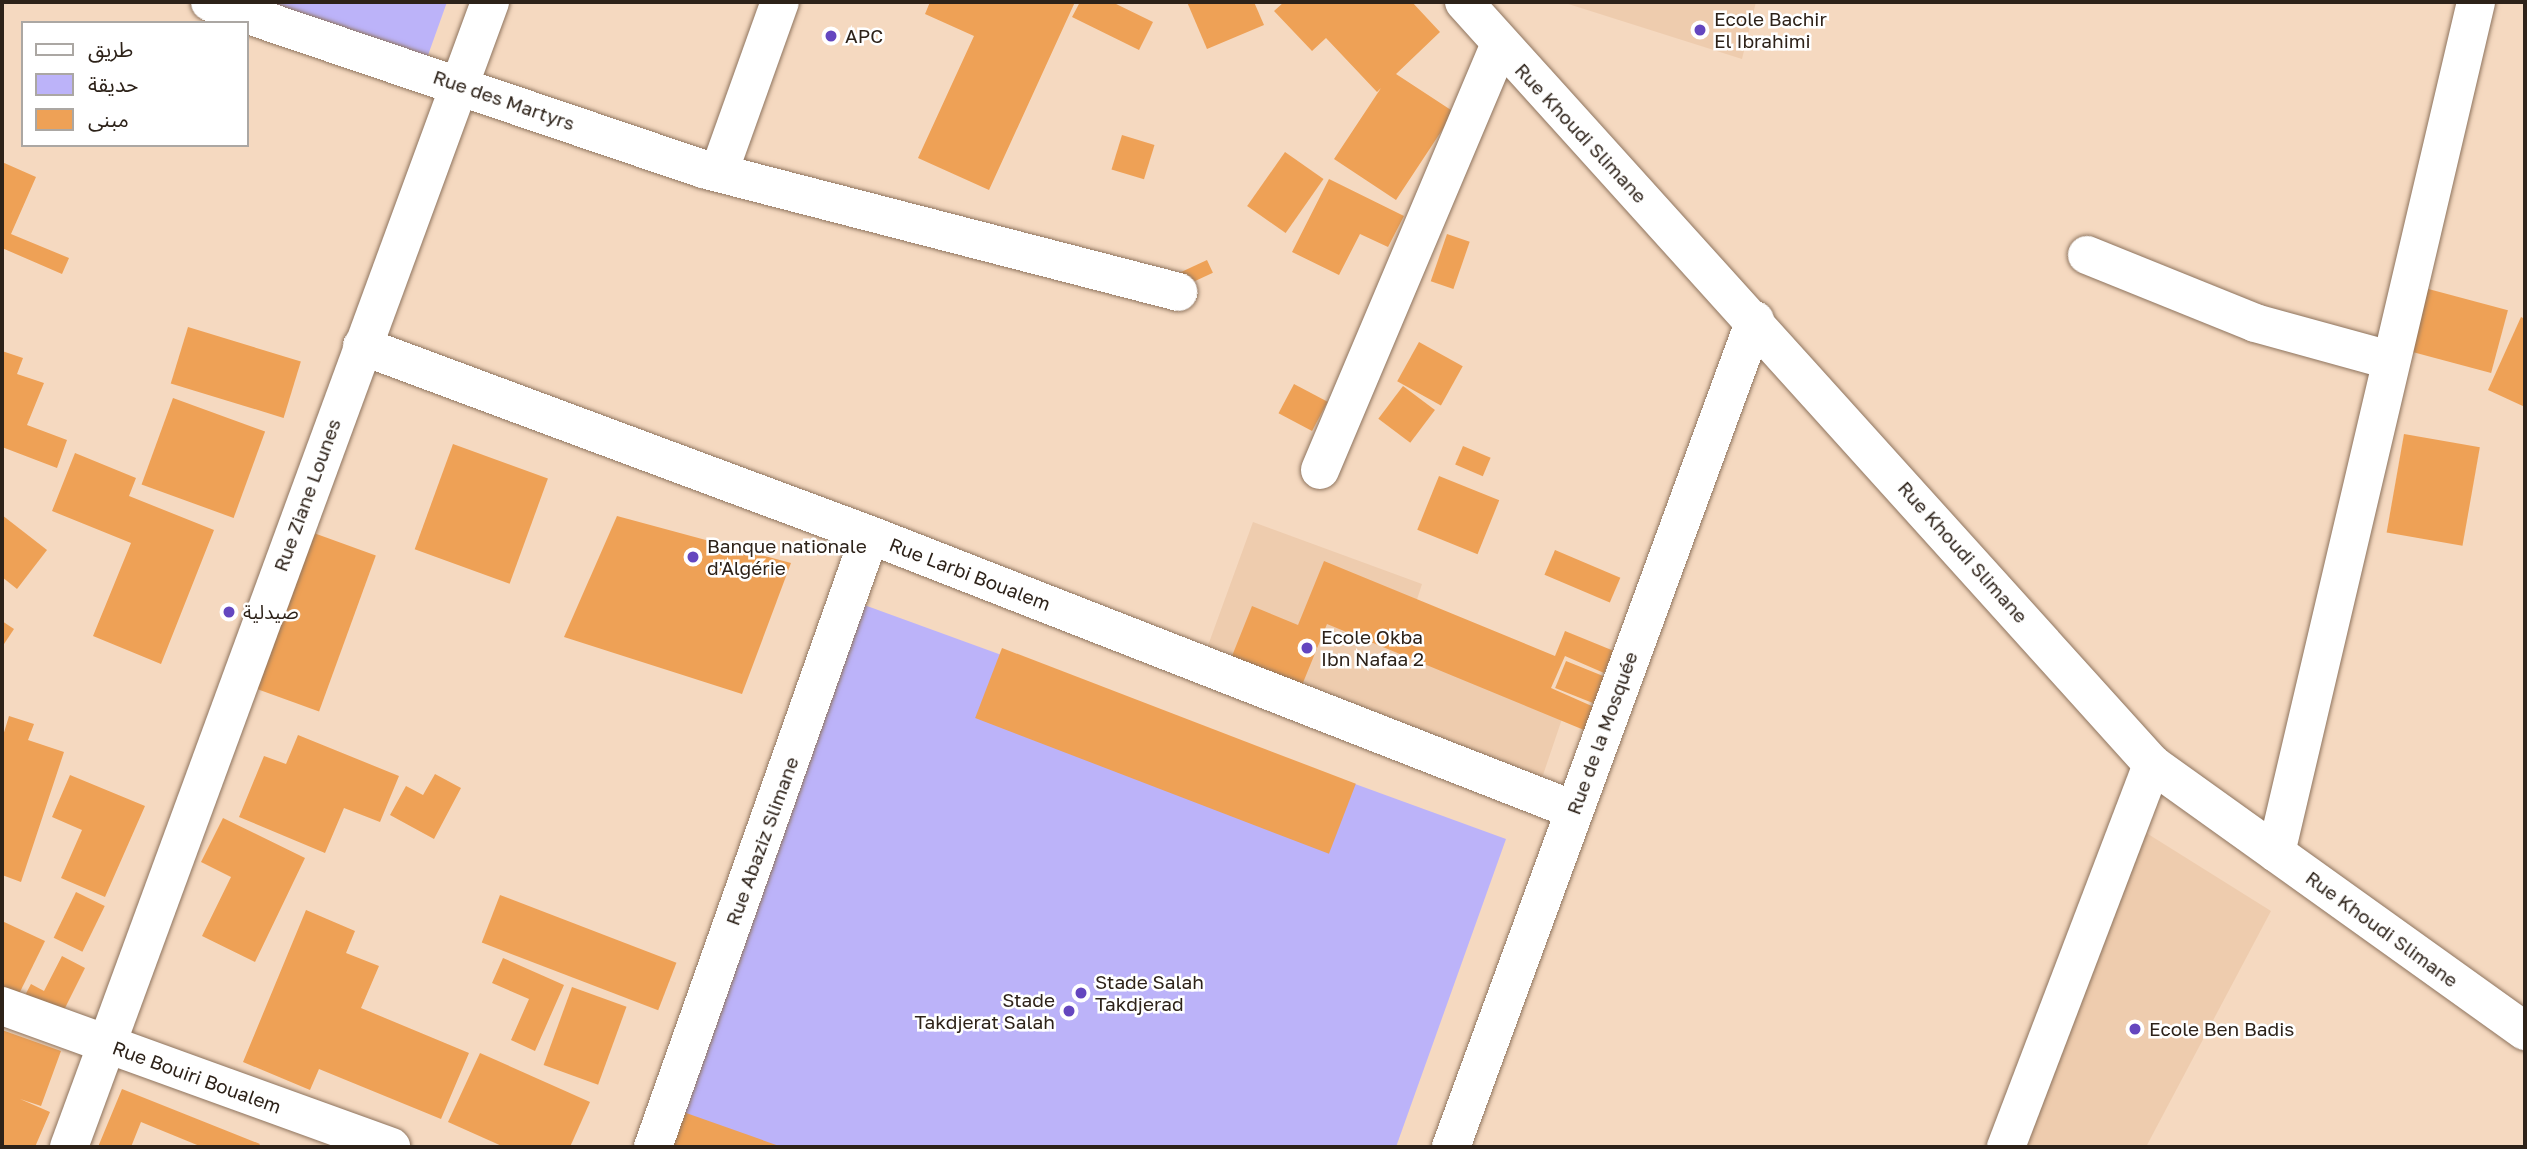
<!DOCTYPE html>
<html>
<head>
<meta charset="utf-8">
<style>
  body { margin:0 }
  #map { position:relative; width:2527px; height:1149px; overflow:hidden; background:#f5d9c0; font-family:"Golos Text","Noto Sans Arabic",sans-serif }
  div>[style] { position:absolute }
  [style*='--x'] { left:calc(var(--x)*1px); top:calc(var(--y)*1px); width:calc(var(--w)*1px); rotate:calc(var(--a)*1deg) }
  .built>* { inset:0; background:#eeccae }
  .green>* { inset:0; background:#bcb3f9 }
  .building>* { inset:0; background:#eea156; transform-origin:0 0 }
  .roads { filter:drop-shadow(0 0 2px #8e745e) drop-shadow(0 0 2px #8e745e) }
  .street>* { height:38px; margin:-19px; padding:0 19px; transform-origin:19px; border-radius:19px; background:#fff }
  .secondary>* { height:38px; margin:-19px; padding:0 19px; transform-origin:19px; border-radius:19px; background:#fff }
  .dots>* { width:19px; height:19px; translate:-50% -50%; box-sizing:border-box; border:4px solid #fff; border-radius:50% }
  span { translate:-50% -50%; white-space:nowrap; text-align:center; line-height:1.15; -webkit-text-stroke:5px #fff; paint-order:stroke }
  .poi-label { font-size:19px; color:#2d2219 }
  .left { translate:0 -50%; text-align:left }
  .right { translate:-100% -50%; text-align:right }
  .street-label { font-size:19px; color:#2d2219 }
  .frame { position:absolute; inset:0; border:4px solid #2d2219; pointer-events:none }
  .legend { position:absolute; left:21px; top:21px; width:228px; height:126px; box-sizing:border-box; background:#fff; border:2px solid #aba7a3; margin:0; padding:9px 12px; list-style:none; font-size:21px; color:#2d2219 }
  .legend li { display:flex; align-items:center; gap:14px; height:35px }
  .legend b { width:35px; border:2px solid #aba7a3 }
</style>
</head>
<body>
<div id="map">
  <div class="built">
    <i style="clip-path:polygon(1562px 2px,1756px 2px,1742px 59px)"></i>
    <i style="clip-path:polygon(1253px 522px,1422px 584px,1402px 646px,1563px 716px,1542px 778px,1206px 651px)"></i>
    <i style="clip-path:polygon(2132px 824px,2271px 911px,2146px 1147px,2021px 1147px)"></i>
  </div>
  <div class="green">
    <i style="clip-path:polygon(224px 2px,447px 2px,422px 72px)"></i>
    <i style="clip-path:polygon(856px 602px,1506px 839px,1396px 1147px,655px 1147px)"></i>
  </div>
  <div class="building">
    <i style="clip-path:polygon(930px 2px,1075px 2px,989px 190px,918px 158px,974px 36px,925px 14px)"></i>
    <i style="clip-path:polygon(1080px 2px,1112px 2px,1153px 22px,1139px 50px,1072px 17px)"></i>
    <i style="clip-path:polygon(1187px 2px,1254px 2px,1264px 25px,1207px 49px)"></i>
    <i style="clip-path:polygon(1284px 2px,1412px 2px,1440px 32px,1396px 74px,1454px 112px,1396px 200px,1334px 159px,1381px 88px,1377px 92px,1326px 38px,1312px 51px,1274px 11px)"></i>
    <i style="left:1122px;top:135px;width:34px;height:36px;rotate:17deg"></i>
    <i style="left:1285px;top:152px;width:47px;height:66px;rotate:35deg"></i>
    <i style="clip-path:polygon(2px 162px,36px 177px,11px 234px,69px 258px,62px 274px,2px 248px)"></i>
    <i style="clip-path:polygon(1329px 179px,1404px 216px,1388px 247px,1360px 234px,1339px 275px,1292px 252px)"></i>
    <i style="left:1447px;top:234px;width:24px;height:50px;rotate:19deg"></i>
    <i style="left:1207px;top:260px;width:14px;height:35px;rotate:65deg"></i>
    <i style="left:2421px;top:287px;width:90px;height:65px;rotate:15deg"></i>
    <i style="clip-path:polygon(2521px 317px,2525px 319px,2525px 407px,2488px 390px)"></i>
    <i style="left:188px;top:327px;width:118px;height:59px;rotate:17deg"></i>
    <i style="left:1419px;top:342px;width:50px;height:45px;rotate:29deg"></i>
    <i style="clip-path:polygon(2px 351px,23px 358px,17px 374px,44px 383px,27px 425px,67px 440px,57px 468px,2px 447px)"></i>
    <i style="left:1294px;top:384px;width:38px;height:33px;rotate:28deg"></i>
    <i style="left:1403px;top:386px;width:40px;height:41px;rotate:37deg"></i>
    <i style="left:173px;top:398px;width:98px;height:92px;rotate:20deg"></i>
    <i style="left:2404px;top:434px;width:77px;height:100px;rotate:10deg"></i>
    <i style="left:453px;top:444px;width:101px;height:112px;rotate:20deg"></i>
    <i style="left:1463px;top:446px;width:30px;height:20px;rotate:23deg"></i>
    <i style="clip-path:polygon(75px 453px,136px 478px,129px 496px,214px 530px,161px 664px,93px 636px,131px 543px,52px 511px)"></i>
    <i style="left:1439px;top:476px;width:65px;height:58px;rotate:22deg"></i>
    <i style="clip-path:polygon(2px 515px,47px 550px,17px 589px,2px 577px)"></i>
    <i style="clip-path:polygon(617px 516px,791px 563px,742px 694px,564px 637px)"></i>
    <i style="left:311px;top:532px;width:69px;height:166px;rotate:20deg"></i>
    <i style="left:1555px;top:550px;width:71px;height:27px;rotate:23deg"></i>
    <i style="clip-path:polygon(1324px 561px,1555px 656px,1565px 631px,1614px 651px,1604px 673px,1565px 656px,1551px 688px,1594px 707px,1584px 730px,1327px 624px,1300px 690px,1230px 661px,1252px 606px,1298px 625px)"></i>
    <i style="clip-path:polygon(2px 621px,14px 629px,2px 647px)"></i>
    <i style="left:1002px;top:648px;width:379px;height:75px;rotate:21deg"></i>
    <i style="left:1566px;top:661px;width:42px;height:29px;rotate:22deg"></i>
    <i style="clip-path:polygon(9px 716px,34px 724px,28px 740px,64px 752px,21px 882px,2px 875px,2px 739px)"></i>
    <i style="clip-path:polygon(298px 735px,399px 776px,380px 822px,344px 808px,325px 853px,239px 817px,264px 756px,286px 764px)"></i>
    <i style="clip-path:polygon(435px 774px,461px 788px,434px 839px,390px 815px,406px 786px,423px 795px)"></i>
    <i style="clip-path:polygon(70px 775px,145px 806px,105px 897px,61px 878px,82px 830px,52px 817px)"></i>
    <i style="clip-path:polygon(223px 818px,305px 858px,255px 962px,202px 936px,231px 877px,201px 862px)"></i>
    <i style="left:76px;top:892px;width:32px;height:51px;rotate:26deg"></i>
    <i style="left:500px;top:895px;width:189px;height:51px;rotate:21deg"></i>
    <i style="clip-path:polygon(306px 910px,355px 931px,346px 953px,379px 966px,361px 1008px,469px 1053px,441px 1119px,319px 1069px,310px 1090px,243px 1062px)"></i>
    <i style="clip-path:polygon(2px 921px,45px 941px,17px 998px,2px 990px)"></i>
    <i style="clip-path:polygon(62px 956px,85px 968px,60px 1018px,23px 999px,31px 984px,44px 991px)"></i>
    <i style="clip-path:polygon(503px 958px,564px 985px,535px 1051px,511px 1040px,529px 999px,492px 983px)"></i>
    <i style="left:572px;top:987px;width:58px;height:83px;rotate:20deg"></i>
    <i style="clip-path:polygon(2px 1030px,61px 1051px,41px 1106px,20px 1099px,50px 1112px,35px 1147px,2px 1147px)"></i>
    <i style="clip-path:polygon(480px 1053px,590px 1102px,570px 1147px,504px 1147px,448px 1122px)"></i>
    <i style="clip-path:polygon(122px 1089px,260px 1144px,258px 1147px,202px 1147px,141px 1122px,131px 1147px,98px 1147px)"></i>
    <i style="clip-path:polygon(672px 1108px,782px 1147px,658px 1147px)"></i>
  </div>
  <div class="roads">
    <div class="street">
      <i style="--x:210;--y:2;--w:521;--a:18.71"></i>
      <i style="--x:703;--y:169;--w:491;--a:14.5"></i>
      <i style="--x:1464;--y:2;--w:1027;--a:47.92"></i>
      <i style="--x:2152;--y:764;--w:459;--a:35.6"></i>
      <i style="--x:719;--y:172;--w:181;--a:-70.3"></i>
      <i style="--x:2087;--y:255;--w:181;--a:22"></i>
      <i style="--x:2255;--y:323;--w:139;--a:15.4"></i>
      <i style="--x:362;--y:346;--w:542;--a:20.41"></i>
      <i style="--x:870;--y:535;--w:756;--a:21.34"></i>
      <i style="--x:1320;--y:470;--w:460;--a:-67.1"></i>
      <i style="--x:2276;--y:853;--w:874;--a:-76.77"></i>
      <i style="--x:69;--y:1147;--w:1220;--a:-69.81"></i>
      <i style="--x:653;--y:1147;--w:649;--a:-70.48"></i>
      <i style="--x:1451;--y:1147;--w:881;--a:-69.82"></i>
      <i style="--x:2006;--y:1147;--w:410;--a:-69.1"></i>
    </div>
    <div class="secondary">
      <i style="--x:2;--y:1006;--w:414;--a:19.9"></i>
    </div>
  </div>
  <div class="dots">
    <i style="left:1700px;top:30px;background:#6446bf"></i>
    <i style="left:831px;top:36px;background:#6446bf"></i>
    <i style="left:693px;top:557px;background:#6446bf"></i>
    <i style="left:229px;top:612px;background:#6446bf"></i>
    <i style="left:1307px;top:648px;background:#6446bf"></i>
    <i style="left:1081px;top:993px;background:#6446bf"></i>
    <i style="left:1069px;top:1011px;background:#6446bf"></i>
    <i style="left:2135px;top:1029px;background:#6446bf"></i>
  </div>
  <div class="poi-label">
    <span class="left" style="left:1714px;top:30px">Ecole Bachir<br>El Ibrahimi</span>
    <span class="left" style="left:845px;top:36px">APC</span>
    <span class="left" style="left:707px;top:557px">Banque nationale<br>d'Algérie</span>
    <span class="left" style="left:243px;top:612px">صيدلية</span>
    <span class="left" style="left:1321px;top:648px">Ecole Okba<br>Ibn Nafaa 2</span>
    <span class="left" style="left:1095px;top:993px">Stade Salah<br>Takdjerad</span>
    <span class="right" style="left:1055px;top:1011px">Stade<br>Takdjerat Salah</span>
    <span class="left" style="left:2149px;top:1029px">Ecole Ben Badis</span>
  </div>
  <div class="street-label">
    <span style="left:504px;top:100px;rotate:19deg">Rue des Martyrs</span>
    <span style="left:1581px;top:133px;rotate:47deg">Rue Khoudi Slimane</span>
    <span style="left:307px;top:495px;rotate:-70deg">Rue Ziane Lounes</span>
    <span style="left:1963px;top:552px;rotate:48deg">Rue Khoudi Slimane</span>
    <span style="left:970px;top:574px;rotate:21deg">Rue Larbi Boualem</span>
    <span style="left:1602px;top:733px;rotate:-70deg">Rue de la Mosquée</span>
    <span style="left:762px;top:841px;rotate:-70deg">Rue Abaziz Slimane</span>
    <span style="left:2382px;top:929px;rotate:36deg">Rue Khoudi Slimane</span>
    <span style="left:197px;top:1077px;rotate:20deg">Rue Bouiri Boualem</span>
  </div>
  <div class="frame"></div>
  <ul class="legend">
  <li><b style="height:9px;background:#fff"></b>طريق</li>
  <li><b style="height:19px;background:#bcb3f9"></b>حديقة</li>
  <li><b style="height:19px;background:#eea156"></b>مبنى</li>
  </ul>
</div>
</body>
</html>
